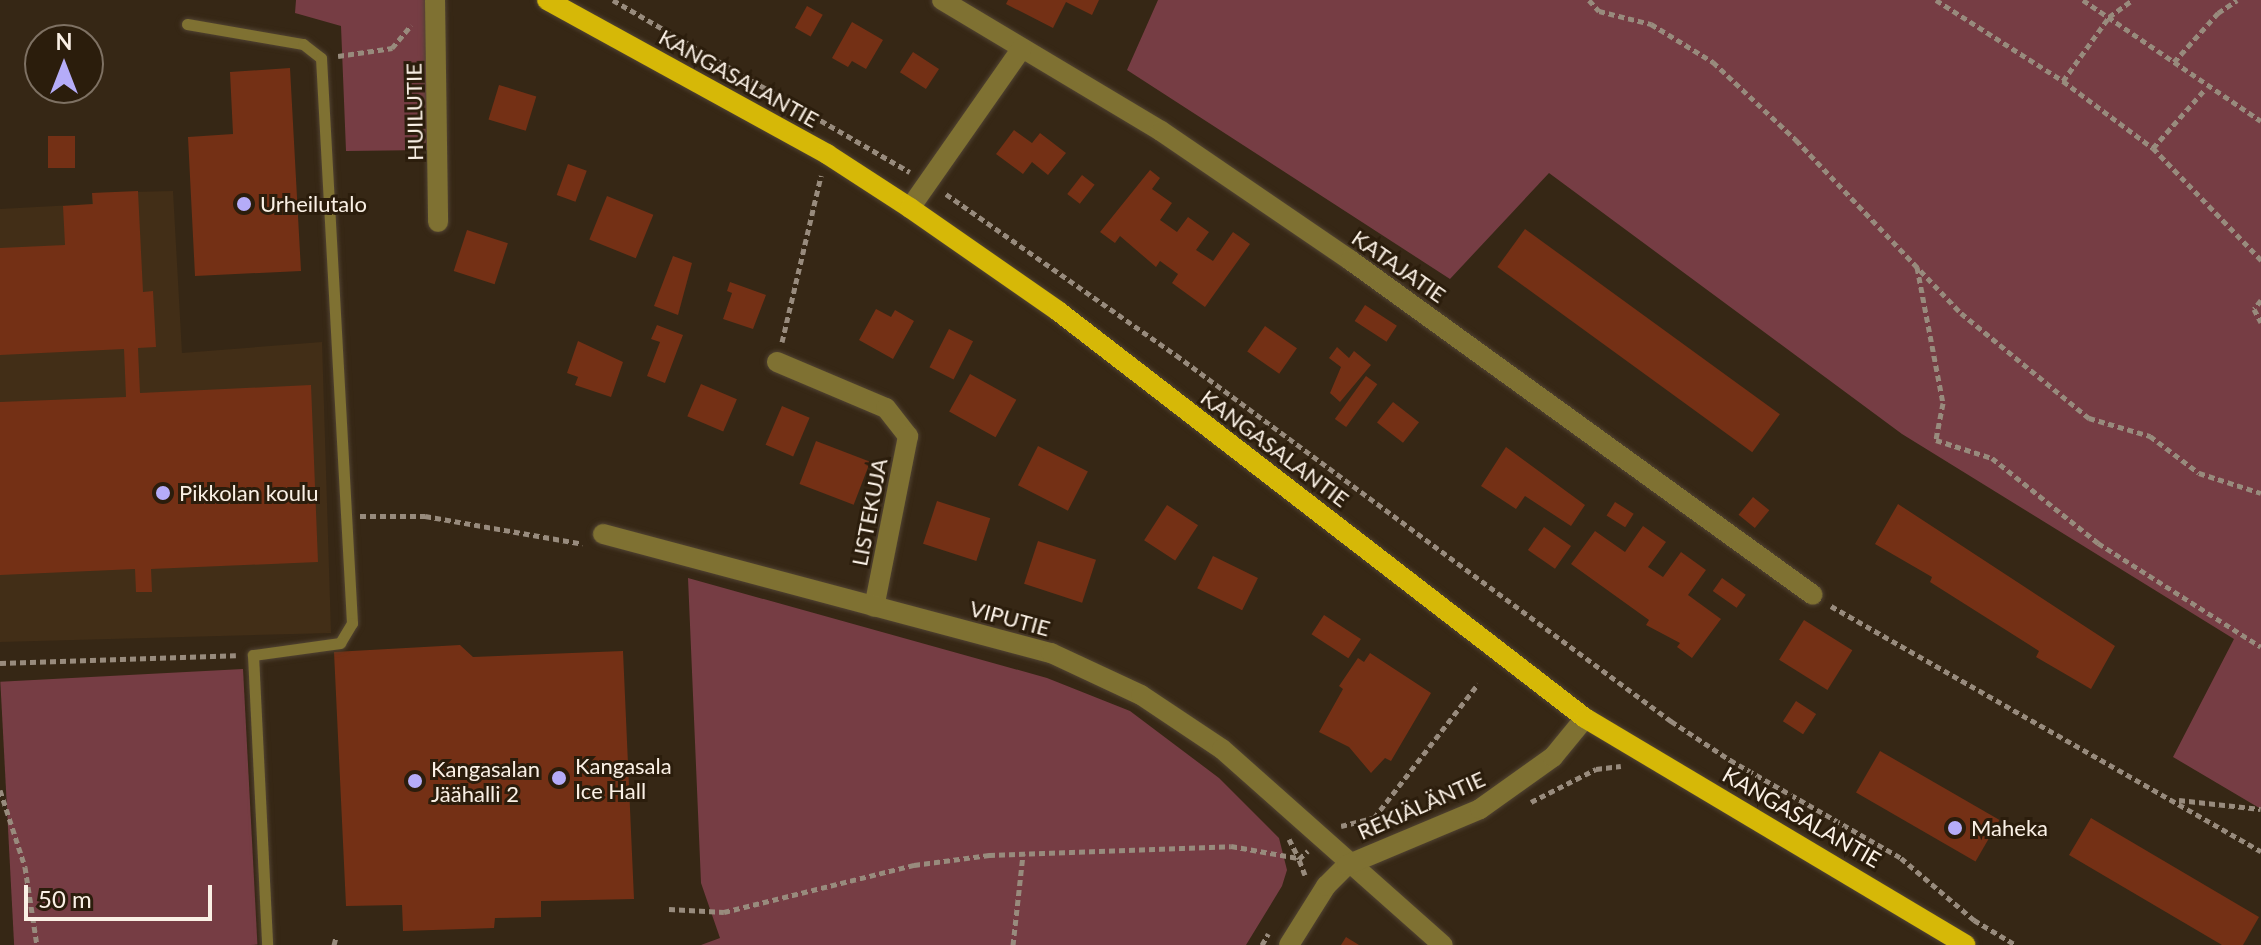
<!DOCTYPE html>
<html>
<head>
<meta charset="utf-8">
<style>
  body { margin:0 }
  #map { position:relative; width:2261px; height:945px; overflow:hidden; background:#362715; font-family:Lato,sans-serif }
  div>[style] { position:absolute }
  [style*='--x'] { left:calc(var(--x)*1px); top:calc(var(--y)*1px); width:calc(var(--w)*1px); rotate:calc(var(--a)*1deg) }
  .built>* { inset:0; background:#422e17 }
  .green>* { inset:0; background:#763d44; transform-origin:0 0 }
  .building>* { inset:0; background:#743015; transform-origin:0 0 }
  .path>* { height:5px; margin-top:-2.5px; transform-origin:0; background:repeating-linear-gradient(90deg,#988b7d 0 6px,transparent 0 10px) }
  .roads { filter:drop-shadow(0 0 2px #514332) drop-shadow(0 0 2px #514332) }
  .lane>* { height:11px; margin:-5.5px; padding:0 5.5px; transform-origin:5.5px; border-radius:5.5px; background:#7f7132 }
  .street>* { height:20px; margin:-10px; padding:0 10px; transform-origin:10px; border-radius:10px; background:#7f7132 }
  .primary>* { height:20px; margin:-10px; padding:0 10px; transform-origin:10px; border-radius:10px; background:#d6b807 }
  .dots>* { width:22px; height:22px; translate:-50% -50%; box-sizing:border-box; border:4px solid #2b1d0c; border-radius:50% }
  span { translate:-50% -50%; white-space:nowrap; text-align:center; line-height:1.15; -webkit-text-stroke:6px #2b1d0c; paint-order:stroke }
  .street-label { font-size:22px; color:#faf0e5 }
  .poi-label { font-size:22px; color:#faf0e5 }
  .left { translate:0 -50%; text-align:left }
  .north { position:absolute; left:24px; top:24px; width:80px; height:80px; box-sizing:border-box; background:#2b1d0c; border:2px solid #7e7163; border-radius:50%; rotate:0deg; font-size:22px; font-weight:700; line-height:32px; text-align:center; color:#faf0e5 }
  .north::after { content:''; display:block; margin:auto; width:28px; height:36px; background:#b5acf8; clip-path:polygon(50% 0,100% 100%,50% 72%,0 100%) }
  .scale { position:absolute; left:24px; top:885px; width:188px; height:36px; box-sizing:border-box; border:4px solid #faf0e5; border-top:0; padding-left:10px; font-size:24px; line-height:28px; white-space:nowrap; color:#faf0e5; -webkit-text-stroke:6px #2b1d0c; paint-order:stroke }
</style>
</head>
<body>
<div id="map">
  <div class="built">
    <i style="clip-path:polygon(173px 191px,182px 353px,322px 342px,331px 633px,0 642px,0 209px,92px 204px,92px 193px)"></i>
  </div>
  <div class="green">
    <i style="clip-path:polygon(296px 0,433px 0,427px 150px,346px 151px,341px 26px,295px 13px)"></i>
    <i style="clip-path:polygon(1158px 0,2261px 0,2261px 809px,2173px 757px,2234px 639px,1902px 434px,1549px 173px,1450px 279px,1127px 70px)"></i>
    <i style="clip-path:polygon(688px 578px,1047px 678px,1130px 711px,1219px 778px,1279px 838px,1287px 870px,1282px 886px,1246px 945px,701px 945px,720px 938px,701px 883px)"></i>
    <i style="left:243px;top:669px;width:276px;height:243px;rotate:87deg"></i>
  </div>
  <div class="building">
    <i style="clip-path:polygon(1008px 0,1099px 0,1092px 15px,1066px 2px,1053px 28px,1006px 4px)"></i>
    <i style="left:807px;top:6px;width:18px;height:25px;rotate:29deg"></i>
    <i style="clip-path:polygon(852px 22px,883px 40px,866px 69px,852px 61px,848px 67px,832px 58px)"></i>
    <i style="left:913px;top:52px;width:31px;height:24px;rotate:33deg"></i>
    <i style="clip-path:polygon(290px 68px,301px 271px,195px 276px,188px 137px,233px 134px,230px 72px)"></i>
    <i style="left:499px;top:85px;width:39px;height:36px;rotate:17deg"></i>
    <i style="clip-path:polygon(1014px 130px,1032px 143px,1040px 133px,1066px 153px,1048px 175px,1032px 162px,1023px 174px,996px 154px)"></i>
    <i style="left:75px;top:136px;width:32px;height:27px;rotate:90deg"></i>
    <i style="left:568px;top:164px;width:20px;height:33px;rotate:20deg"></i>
    <i style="clip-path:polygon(1150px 170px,1160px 178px,1152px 189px,1172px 203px,1160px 220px,1177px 232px,1188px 217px,1209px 232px,1196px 250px,1213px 261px,1233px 232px,1250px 244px,1205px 307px,1172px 283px,1178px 274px,1160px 261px,1156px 267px,1120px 236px,1115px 243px,1100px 232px)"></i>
    <i style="left:1082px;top:175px;width:16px;height:24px;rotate:38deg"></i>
    <i style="clip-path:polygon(138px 191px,143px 292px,153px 291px,156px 347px,138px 348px,140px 393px,311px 385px,318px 562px,151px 569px,152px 592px,136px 592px,135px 569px,0 575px,0 402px,126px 397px,124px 349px,0 355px,0 248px,65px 245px,63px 206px,93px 204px,92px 193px)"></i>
    <i style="left:607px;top:196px;width:50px;height:47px;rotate:22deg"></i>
    <i style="left:1525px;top:229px;width:315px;height:47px;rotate:36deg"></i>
    <i style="left:467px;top:230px;width:43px;height:43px;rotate:18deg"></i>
    <i style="clip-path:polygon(673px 256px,692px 263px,678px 315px,654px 306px)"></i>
    <i style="clip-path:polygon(730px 282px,766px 295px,753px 329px,723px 319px,732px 293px,727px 291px)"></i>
    <i style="left:1365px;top:305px;width:38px;height:19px;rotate:33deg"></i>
    <i style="clip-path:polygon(876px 309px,891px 317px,895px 310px,914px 321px,893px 359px,859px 340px)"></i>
    <i style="clip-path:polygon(657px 325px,683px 335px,665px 383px,647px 376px,660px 342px,651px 339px)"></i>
    <i style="left:1265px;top:326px;width:39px;height:31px;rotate:35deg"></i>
    <i style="left:949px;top:329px;width:27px;height:43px;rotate:27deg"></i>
    <i style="clip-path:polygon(578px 341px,623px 362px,611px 397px,575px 385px,578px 377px,567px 373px)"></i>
    <i style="clip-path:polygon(1337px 347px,1349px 358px,1354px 351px,1371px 365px,1340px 402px,1330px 393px,1341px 367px,1329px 358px)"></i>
    <i style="left:970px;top:374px;width:53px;height:43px;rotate:29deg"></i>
    <i style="left:1366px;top:376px;width:14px;height:53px;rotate:36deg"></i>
    <i style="left:701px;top:384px;width:39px;height:35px;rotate:23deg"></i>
    <i style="left:1393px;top:402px;width:33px;height:26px;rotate:38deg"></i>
    <i style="left:782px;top:406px;width:30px;height:42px;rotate:23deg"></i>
    <i style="left:816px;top:441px;width:58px;height:46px;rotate:21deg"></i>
    <i style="left:1038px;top:446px;width:56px;height:44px;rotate:27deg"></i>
    <i style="clip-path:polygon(1506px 447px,1585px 505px,1571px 526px,1525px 496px,1516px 509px,1481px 486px)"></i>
    <i style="left:1753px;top:497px;width:21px;height:23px;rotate:39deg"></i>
    <i style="left:937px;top:501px;width:56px;height:45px;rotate:18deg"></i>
    <i style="left:1615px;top:502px;width:22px;height:16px;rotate:32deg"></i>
    <i style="clip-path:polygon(1898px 504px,2115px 646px,2091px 689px,2036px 657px,2039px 651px,1930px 582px,1932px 577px,1875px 544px)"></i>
    <i style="left:1167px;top:505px;width:37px;height:42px;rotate:33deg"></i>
    <i style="clip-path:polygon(1643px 526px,1666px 542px,1648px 567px,1663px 577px,1681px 552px,1706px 570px,1688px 595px,1721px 619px,1692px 658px,1677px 647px,1680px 643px,1646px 625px,1649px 620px,1571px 564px,1595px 531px,1625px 552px)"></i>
    <i style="left:1544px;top:527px;width:33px;height:28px;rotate:35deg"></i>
    <i style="left:1038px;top:541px;width:61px;height:45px;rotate:18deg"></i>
    <i style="left:1213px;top:556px;width:50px;height:36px;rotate:26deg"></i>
    <i style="left:1722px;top:578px;width:29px;height:16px;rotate:35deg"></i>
    <i style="left:1324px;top:615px;width:44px;height:23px;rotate:33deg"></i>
    <i style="left:1804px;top:620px;width:57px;height:47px;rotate:32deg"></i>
    <i style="clip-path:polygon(460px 645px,473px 657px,623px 651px,634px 899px,541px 901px,541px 917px,495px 918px,494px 928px,403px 931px,402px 905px,346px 906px,334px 652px)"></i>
    <i style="clip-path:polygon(1370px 653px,1431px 693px,1391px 761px,1385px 758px,1371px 773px,1349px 747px,1319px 732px,1343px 689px,1339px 686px,1358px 658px,1364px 662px)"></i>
    <i style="left:1796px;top:701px;width:24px;height:24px;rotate:33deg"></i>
    <i style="left:1880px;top:751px;width:138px;height:48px;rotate:30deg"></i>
    <i style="clip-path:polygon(2091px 818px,2259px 917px,2243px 945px,2222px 945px,2069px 855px)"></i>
    <i style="clip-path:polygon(1346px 937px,1359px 945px,1341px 945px)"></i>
  </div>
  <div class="path">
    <i style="--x:613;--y:0;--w:343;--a:30.1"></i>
    <i style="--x:1589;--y:0;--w:15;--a:48"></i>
    <i style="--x:1599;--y:11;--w:54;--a:14"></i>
    <i style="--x:1651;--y:24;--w:73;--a:31.5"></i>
    <i style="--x:1713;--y:62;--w:114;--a:43.2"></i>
    <i style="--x:1796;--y:140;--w:239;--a:46.4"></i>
    <i style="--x:1961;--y:313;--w:166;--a:39.4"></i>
    <i style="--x:2089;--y:418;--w:64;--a:16.4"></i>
    <i style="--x:2150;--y:436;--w:61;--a:37.1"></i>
    <i style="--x:2199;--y:473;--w:65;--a:17.9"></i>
    <i style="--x:1936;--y:0;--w:151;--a:32.5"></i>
    <i style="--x:2063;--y:81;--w:112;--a:36.7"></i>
    <i style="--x:2153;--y:148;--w:156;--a:46"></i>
    <i style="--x:2083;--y:0;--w:215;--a:34.2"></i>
    <i style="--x:338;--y:56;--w:55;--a:-8.4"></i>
    <i style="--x:392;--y:48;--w:30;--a:-50"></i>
    <i style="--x:2174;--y:62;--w:66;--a:-48.1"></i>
    <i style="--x:2218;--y:13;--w:23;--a:-34"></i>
    <i style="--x:2063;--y:81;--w:79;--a:-54.3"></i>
    <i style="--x:2109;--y:17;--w:29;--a:-36"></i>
    <i style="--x:2153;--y:148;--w:80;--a:-48.5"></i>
    <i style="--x:946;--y:194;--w:281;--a:35"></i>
    <i style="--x:1176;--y:355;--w:616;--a:36.48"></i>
    <i style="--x:1671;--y:721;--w:71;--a:33.5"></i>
    <i style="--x:1730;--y:760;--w:197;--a:29.8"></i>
    <i style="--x:1901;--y:858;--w:96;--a:40.3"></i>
    <i style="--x:1974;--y:920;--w:49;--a:30.8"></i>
    <i style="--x:1917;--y:267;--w:138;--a:79.2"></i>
    <i style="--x:1943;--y:403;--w:38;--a:101"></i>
    <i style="--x:1936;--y:440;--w:59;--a:17.8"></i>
    <i style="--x:1992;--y:458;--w:136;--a:38.7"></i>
    <i style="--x:2098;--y:543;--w:193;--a:32.5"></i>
    <i style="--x:2261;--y:300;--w:11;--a:128"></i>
    <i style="--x:2254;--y:309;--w:15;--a:62"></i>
    <i style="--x:782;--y:342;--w:171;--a:-76.8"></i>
    <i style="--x:360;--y:516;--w:65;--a:0"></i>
    <i style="--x:425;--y:516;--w:160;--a:10"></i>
    <i style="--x:1831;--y:606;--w:495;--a:29.7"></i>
    <i style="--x:0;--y:663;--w:236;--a:-1.9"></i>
    <i style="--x:0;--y:790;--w:81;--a:72"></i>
    <i style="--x:25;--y:867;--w:79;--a:81.3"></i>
    <i style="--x:2179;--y:800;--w:82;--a:6.3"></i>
    <i style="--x:1531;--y:802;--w:73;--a:-26.9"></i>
    <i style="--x:1596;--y:769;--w:25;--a:-7"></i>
    <i style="--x:1341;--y:826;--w:34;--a:-14"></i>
    <i style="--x:1374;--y:818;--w:170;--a:-52.2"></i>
    <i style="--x:1289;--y:839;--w:22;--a:63"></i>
    <i style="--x:1305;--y:875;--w:17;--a:-111"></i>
    <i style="--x:1299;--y:859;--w:12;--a:-42"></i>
    <i style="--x:669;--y:909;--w:55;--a:3.1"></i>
    <i style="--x:724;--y:912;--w:196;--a:-13.9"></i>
    <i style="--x:914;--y:865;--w:76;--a:-7.6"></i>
    <i style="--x:989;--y:855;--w:242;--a:-2.1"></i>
    <i style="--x:1231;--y:846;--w:68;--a:10.2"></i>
    <i style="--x:334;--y:945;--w:8;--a:-76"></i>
    <i style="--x:1013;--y:945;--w:92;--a:-83.7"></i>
    <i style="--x:1262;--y:945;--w:13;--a:-61"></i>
  </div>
  <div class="roads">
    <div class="lane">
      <i style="--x:187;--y:24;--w:118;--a:9.8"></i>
      <i style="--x:303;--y:44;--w:23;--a:38"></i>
      <i style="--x:321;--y:58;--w:566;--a:86.86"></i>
      <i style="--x:352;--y:623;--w:23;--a:121"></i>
      <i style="--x:340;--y:643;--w:88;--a:172.1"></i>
      <i style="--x:253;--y:655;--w:290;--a:87.2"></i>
    </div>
    <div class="street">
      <i style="--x:435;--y:0;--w:222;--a:89.2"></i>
      <i style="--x:942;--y:0;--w:255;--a:30.9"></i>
      <i style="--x:1161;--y:131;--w:229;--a:34.3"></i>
      <i style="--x:1350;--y:260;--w:571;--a:35.89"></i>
      <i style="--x:910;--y:208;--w:195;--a:-55"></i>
      <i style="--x:777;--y:362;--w:118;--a:22.9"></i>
      <i style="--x:886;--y:408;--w:36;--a:52"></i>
      <i style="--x:908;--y:436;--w:174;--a:101.2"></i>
      <i style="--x:603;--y:534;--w:464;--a:14.9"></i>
      <i style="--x:1051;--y:653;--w:99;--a:25"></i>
      <i style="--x:1141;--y:695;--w:97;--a:33.7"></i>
      <i style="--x:1222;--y:749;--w:295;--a:41.6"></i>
      <i style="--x:1289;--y:945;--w:70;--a:-57.9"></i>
      <i style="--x:1326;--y:886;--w:30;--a:-45"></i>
      <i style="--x:1347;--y:865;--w:144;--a:-22.8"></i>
      <i style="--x:1480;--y:809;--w:90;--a:-35.5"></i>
      <i style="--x:1553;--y:757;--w:50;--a:-50.6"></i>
    </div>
    <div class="primary">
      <i style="--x:547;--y:0;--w:320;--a:28.8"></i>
      <i style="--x:827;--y:154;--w:99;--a:33"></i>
      <i style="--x:910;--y:208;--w:180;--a:34.8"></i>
      <i style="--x:1058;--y:311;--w:666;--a:37.68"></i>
      <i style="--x:1585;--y:718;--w:443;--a:30.8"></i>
    </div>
  </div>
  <div class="dots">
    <i style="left:244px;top:204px;background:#b5acf8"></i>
    <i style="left:163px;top:493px;background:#b5acf8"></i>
    <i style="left:559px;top:778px;background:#b5acf8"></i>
    <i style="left:415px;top:781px;background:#b5acf8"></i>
    <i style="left:1955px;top:828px;background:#b5acf8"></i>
  </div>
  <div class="street-label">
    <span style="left:739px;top:78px;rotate:29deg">KANGASALANTIE</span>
    <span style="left:414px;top:112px;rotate:-91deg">HUILUTIE</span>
    <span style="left:1399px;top:266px;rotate:35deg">KATAJATIE</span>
    <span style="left:1275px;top:448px;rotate:37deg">KANGASALANTIE</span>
    <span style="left:869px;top:512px;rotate:-79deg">LISTEKUJA</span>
    <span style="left:1010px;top:618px;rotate:15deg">VIPUTIE</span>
    <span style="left:1421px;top:805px;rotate:-24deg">REKIÄLÄNTIE</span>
    <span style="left:1802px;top:817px;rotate:30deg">KANGASALANTIE</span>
  </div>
  <div class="poi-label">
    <span class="left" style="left:260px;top:204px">Urheilutalo</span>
    <span class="left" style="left:179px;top:493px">Pikkolan koulu</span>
    <span class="left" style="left:575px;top:778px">Kangasala<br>Ice Hall</span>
    <span class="left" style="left:431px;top:781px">Kangasalan<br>Jäähalli 2</span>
    <span class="left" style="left:1971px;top:828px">Maheka</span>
  </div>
  <div class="north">N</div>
  <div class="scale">50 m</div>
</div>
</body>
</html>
